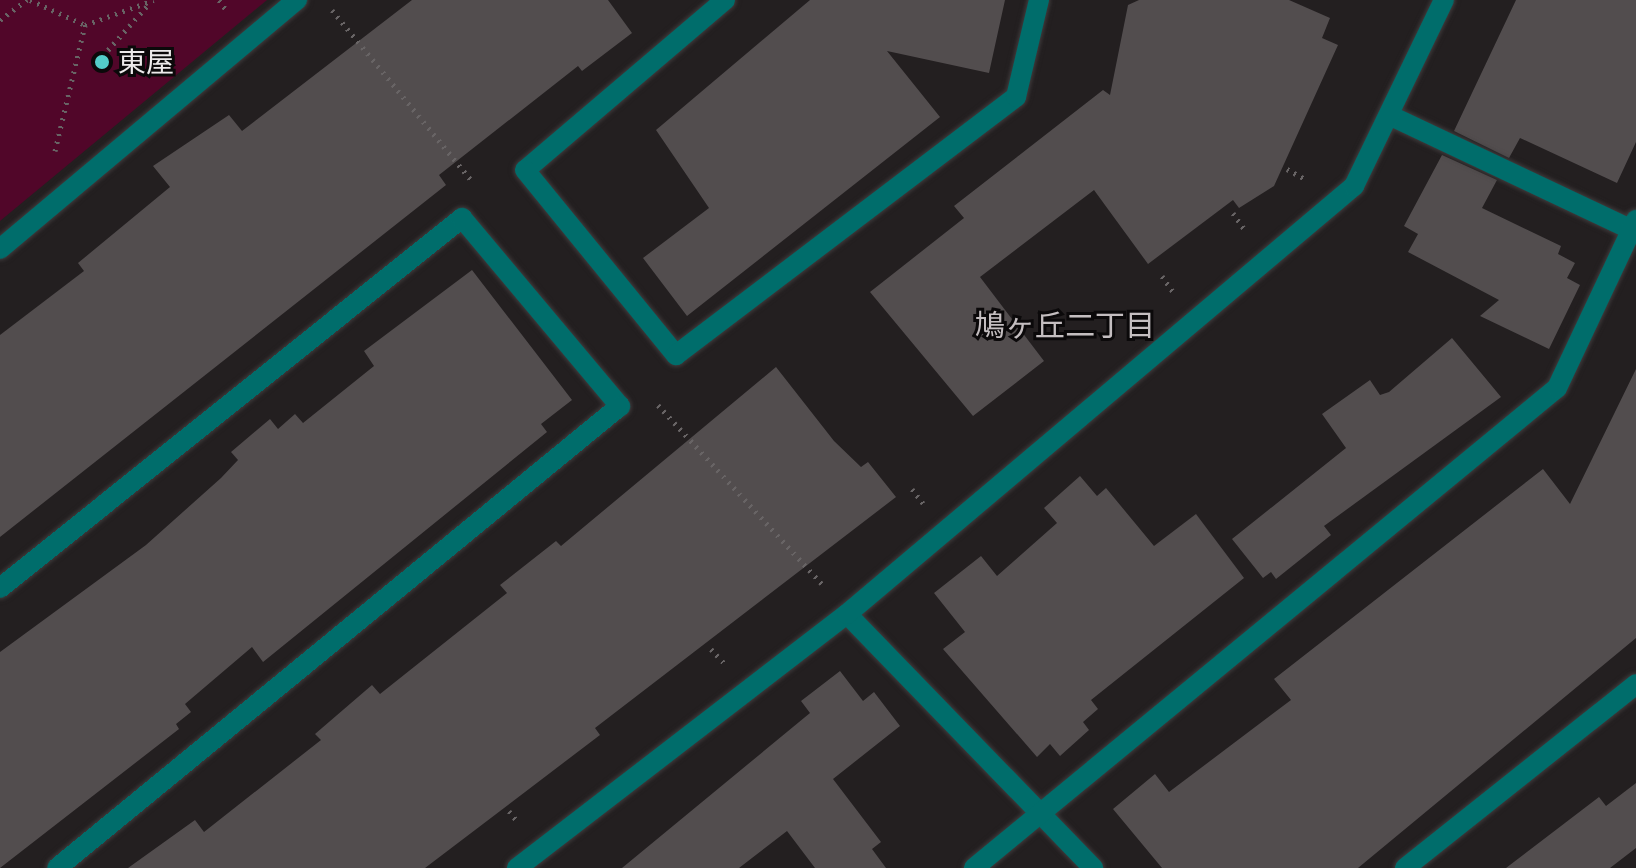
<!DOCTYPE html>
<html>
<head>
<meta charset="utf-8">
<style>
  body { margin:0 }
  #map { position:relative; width:1636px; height:868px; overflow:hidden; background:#231f20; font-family:Cabin,"Noto Sans JP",sans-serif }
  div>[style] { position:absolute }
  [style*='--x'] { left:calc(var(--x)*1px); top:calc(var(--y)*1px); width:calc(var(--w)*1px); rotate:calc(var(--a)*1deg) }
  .green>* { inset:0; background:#510629 }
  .building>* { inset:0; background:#524d4e }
  .path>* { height:5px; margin-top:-2.5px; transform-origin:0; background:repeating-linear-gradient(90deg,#686465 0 2px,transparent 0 8px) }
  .roads { filter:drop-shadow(0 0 2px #3f3b3c) drop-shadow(0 0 2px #3f3b3c) }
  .minor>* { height:20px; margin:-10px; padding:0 10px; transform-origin:10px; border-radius:10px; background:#006d6b }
  .dots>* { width:22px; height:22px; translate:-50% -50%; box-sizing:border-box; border:4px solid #0b090a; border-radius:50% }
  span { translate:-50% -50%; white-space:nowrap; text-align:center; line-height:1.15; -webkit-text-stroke:6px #0b090a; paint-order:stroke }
  .poi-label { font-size:28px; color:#edeaeb }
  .left { translate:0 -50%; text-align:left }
  .neighbourhood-label { font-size:30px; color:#c4bec0 }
</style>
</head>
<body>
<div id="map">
  <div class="green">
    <i style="clip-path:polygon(0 0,267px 0,0 221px)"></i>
  </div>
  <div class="building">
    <i style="clip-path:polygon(412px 0,608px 0,632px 33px,582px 71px,578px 66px,439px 175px,446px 185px,0 537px,0 335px,84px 271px,78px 263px,170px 187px,153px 166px,229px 115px,242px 131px)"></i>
    <i style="clip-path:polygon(810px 0,1005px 0,989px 73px,887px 51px,940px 117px,687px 316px,643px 258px,709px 208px,656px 130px)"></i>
    <i style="clip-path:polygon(1139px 0,1289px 0,1330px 18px,1322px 38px,1338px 45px,1274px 186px,1239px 208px,1233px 200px,1148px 264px,1094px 190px,980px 277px,1044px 361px,973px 416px,870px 292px,964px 218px,954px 206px,1103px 90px,1110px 95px,1128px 5px)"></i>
    <i style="clip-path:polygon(1516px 0,1636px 0,1636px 142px,1617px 183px,1520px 138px,1509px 158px,1454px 131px)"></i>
    <i style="clip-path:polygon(1442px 155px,1497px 180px,1482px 208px,1561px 246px,1558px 254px,1575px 263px,1567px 278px,1580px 285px,1549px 349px,1480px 316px,1499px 300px,1408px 252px,1418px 234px,1404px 226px)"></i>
    <i style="clip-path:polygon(472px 270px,572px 400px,541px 424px,547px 432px,263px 662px,252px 647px,185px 704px,191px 712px,176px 724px,179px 729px,0 868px,0 652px,146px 545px,221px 478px,238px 460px,231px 452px,270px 419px,278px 429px,295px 414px,303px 423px,374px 366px,364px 351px)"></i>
    <i style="clip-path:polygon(1452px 338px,1501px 397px,1324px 526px,1331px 535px,1276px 579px,1271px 572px,1263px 578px,1232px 539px,1346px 448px,1322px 414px,1370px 380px,1380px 395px,1389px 392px)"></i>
    <i style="clip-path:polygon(776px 367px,834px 441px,861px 467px,868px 462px,896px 497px,595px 728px,600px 735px,425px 868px,128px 868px,195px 820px,204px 832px,321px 740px,315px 734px,372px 685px,380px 694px,507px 593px,500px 585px,556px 541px,561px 546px)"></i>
    <i style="clip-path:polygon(1636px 369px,1636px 638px,1358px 868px,1162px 868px,1113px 809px,1155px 774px,1169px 792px,1291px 700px,1274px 679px,1543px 469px,1570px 504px)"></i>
    <i style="clip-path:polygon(1080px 476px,1097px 496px,1106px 488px,1154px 546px,1196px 514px,1244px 578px,1091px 700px,1098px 709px,1083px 722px,1089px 730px,1060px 756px,1050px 744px,1037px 757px,943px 649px,965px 632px,934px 593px,981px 556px,997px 576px,1057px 523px,1044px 508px)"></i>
    <i style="clip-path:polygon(840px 671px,863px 701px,874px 692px,900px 726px,833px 779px,881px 842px,872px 849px,886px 868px,815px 868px,787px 831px,739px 868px,622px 868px,810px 713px,801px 701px)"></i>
    <i style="clip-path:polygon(1636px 783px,1636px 848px,1610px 868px,1506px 868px,1599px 797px,1606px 806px)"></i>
  </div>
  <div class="path">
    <i style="--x:30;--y:0;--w:60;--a:24.4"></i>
    <i style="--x:85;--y:25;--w:73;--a:-19.9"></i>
    <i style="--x:219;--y:0;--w:14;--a:54"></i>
    <i style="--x:332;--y:10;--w:222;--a:50.7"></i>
    <i style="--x:0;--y:20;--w:34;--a:-37"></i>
    <i style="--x:108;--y:50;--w:59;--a:-48.4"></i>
    <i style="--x:55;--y:151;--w:130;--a:-76.6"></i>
    <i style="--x:1287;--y:169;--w:23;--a:29"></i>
    <i style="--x:1233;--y:213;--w:21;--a:55"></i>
    <i style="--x:1162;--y:276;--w:19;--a:55"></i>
    <i style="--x:658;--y:405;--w:246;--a:47.5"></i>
    <i style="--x:912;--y:489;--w:18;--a:52"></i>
    <i style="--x:711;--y:649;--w:21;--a:47"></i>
    <i style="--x:509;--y:811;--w:13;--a:51"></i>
  </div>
  <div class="roads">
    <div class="minor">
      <i style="--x:725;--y:0;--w:262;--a:139.6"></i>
      <i style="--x:525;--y:170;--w:239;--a:50.8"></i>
      <i style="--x:676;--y:355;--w:427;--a:-37.2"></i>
      <i style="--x:1016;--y:97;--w:100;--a:-76.7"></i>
      <i style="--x:1391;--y:116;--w:271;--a:25.3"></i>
      <i style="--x:0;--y:249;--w:388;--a:-40"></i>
      <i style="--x:0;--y:588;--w:592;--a:-38.69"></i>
      <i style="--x:462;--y:218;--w:246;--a:50"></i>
      <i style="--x:620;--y:406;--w:728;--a:140.63"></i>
      <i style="--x:847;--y:614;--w:354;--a:45.9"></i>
      <i style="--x:517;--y:868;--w:416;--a:-37.6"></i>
      <i style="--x:847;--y:614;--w:664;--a:-40.17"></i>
      <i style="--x:1354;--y:186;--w:207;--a:-64.2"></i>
      <i style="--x:974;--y:868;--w:755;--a:-39.47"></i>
      <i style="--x:1557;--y:388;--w:186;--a:-64.8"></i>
      <i style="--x:1405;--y:868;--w:295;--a:-38.5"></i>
    </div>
  </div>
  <div class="dots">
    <i style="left:102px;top:62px;background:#53cdc9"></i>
  </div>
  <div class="poi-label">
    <span class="left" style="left:118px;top:62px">東屋</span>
  </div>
  <div class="neighbourhood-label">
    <span style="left:1065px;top:326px">鳩ヶ丘二丁目</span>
  </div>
</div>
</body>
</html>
